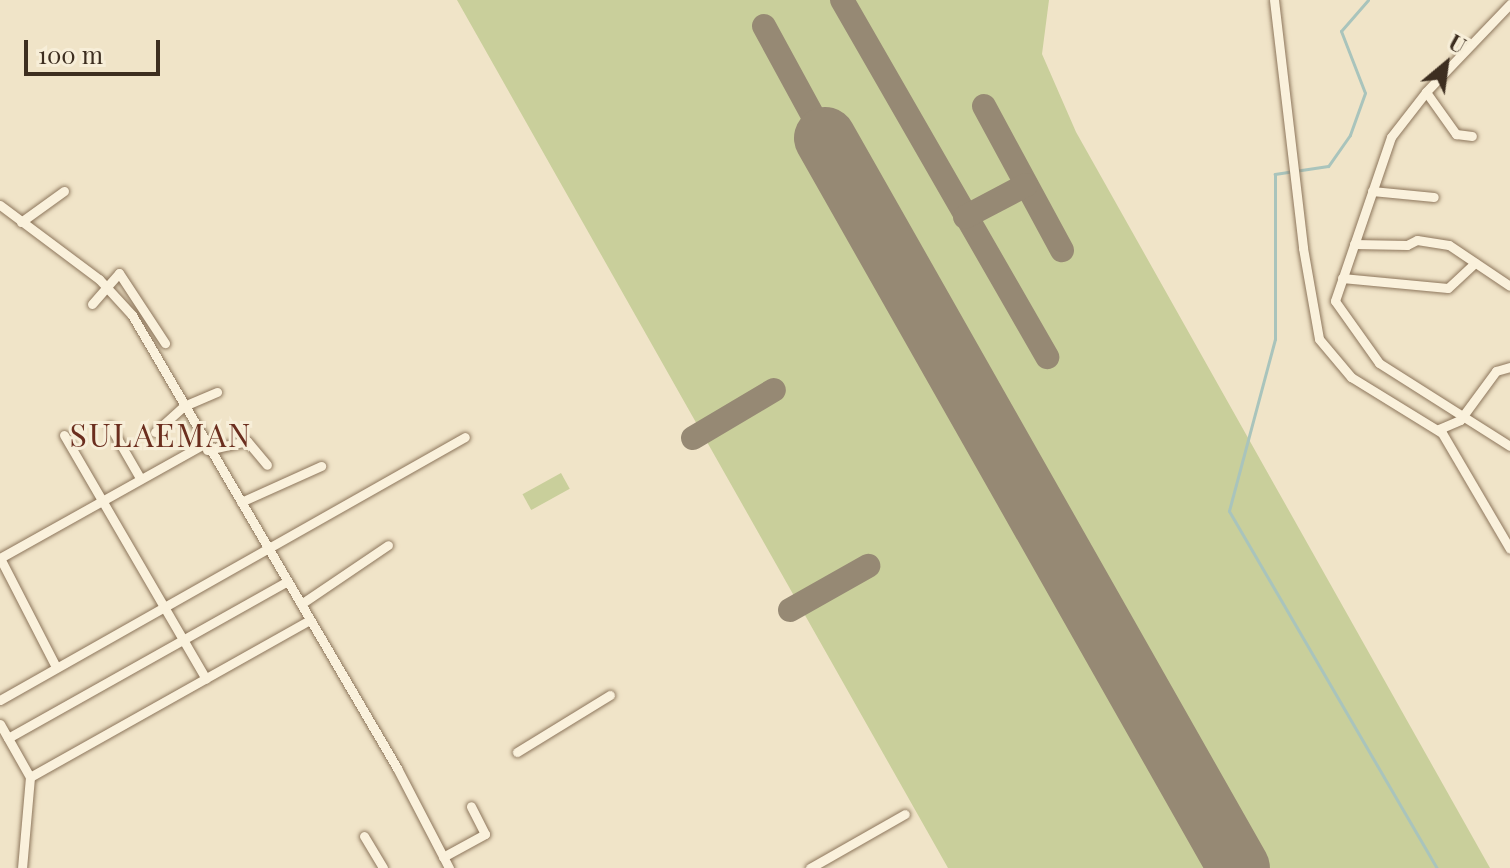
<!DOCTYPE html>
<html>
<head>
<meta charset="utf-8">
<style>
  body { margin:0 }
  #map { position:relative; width:1510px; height:868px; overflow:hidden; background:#f0e4c8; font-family:"Playfair Display",serif }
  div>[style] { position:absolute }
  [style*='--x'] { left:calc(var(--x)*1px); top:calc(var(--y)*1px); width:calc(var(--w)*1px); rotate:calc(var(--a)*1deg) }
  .green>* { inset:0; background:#c9cf9b; transform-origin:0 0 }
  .stream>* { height:3px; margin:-1.5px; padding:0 1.5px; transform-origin:1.5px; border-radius:1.5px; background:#a9c4bc }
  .taxiway>* { height:24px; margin:-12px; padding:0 12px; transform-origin:12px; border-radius:12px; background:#968974 }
  .runway>* { height:62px; margin:-31px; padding:0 31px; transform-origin:31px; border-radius:31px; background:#968974 }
  .roads { filter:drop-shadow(0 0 2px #8d765c) drop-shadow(0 0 2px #8d765c) }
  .minor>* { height:9px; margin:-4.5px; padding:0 4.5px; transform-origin:4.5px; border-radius:4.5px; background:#faf1dc }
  span { translate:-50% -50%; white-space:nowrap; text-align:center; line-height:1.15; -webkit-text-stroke:6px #f7eed8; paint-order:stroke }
  .quarter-label { font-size:32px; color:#6b2e1e; letter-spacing:2px }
  .north { position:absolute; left:1406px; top:24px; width:80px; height:80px; -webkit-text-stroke:6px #f7eed8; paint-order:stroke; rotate:29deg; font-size:22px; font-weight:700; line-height:32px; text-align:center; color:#3d2e20 }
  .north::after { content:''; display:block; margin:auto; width:28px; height:36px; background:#3d2e20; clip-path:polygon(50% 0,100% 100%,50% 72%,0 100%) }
  .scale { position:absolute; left:24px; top:40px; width:136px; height:36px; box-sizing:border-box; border:4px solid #3d2e20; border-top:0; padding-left:10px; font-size:24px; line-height:28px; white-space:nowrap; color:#3d2e20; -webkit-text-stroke:6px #f7eed8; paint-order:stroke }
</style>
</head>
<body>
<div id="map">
  <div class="green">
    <i style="clip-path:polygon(457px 0,1049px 0,1042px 54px,1076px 132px,1490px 868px,948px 868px)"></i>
    <i style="left:561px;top:473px;width:18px;height:44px;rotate:61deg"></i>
  </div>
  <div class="stream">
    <i style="--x:1368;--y:0;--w:41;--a:131.1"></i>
    <i style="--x:1341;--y:31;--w:66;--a:68.8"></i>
    <i style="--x:1365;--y:93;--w:45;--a:109.7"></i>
    <i style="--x:1350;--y:135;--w:38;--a:125"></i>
    <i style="--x:1328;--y:166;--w:54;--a:171.4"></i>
    <i style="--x:1275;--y:174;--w:165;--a:90"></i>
    <i style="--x:1275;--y:339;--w:178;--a:105"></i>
    <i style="--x:1229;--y:511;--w:413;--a:59.8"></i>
  </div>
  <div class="taxiway">
    <i style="--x:842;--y:0;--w:412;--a:60.1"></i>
    <i style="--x:764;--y:26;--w:128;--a:61.4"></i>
    <i style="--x:984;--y:106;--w:164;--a:61.6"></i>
    <i style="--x:965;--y:217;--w:69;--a:-27.7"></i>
    <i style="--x:693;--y:438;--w:94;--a:-30.7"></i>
    <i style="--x:790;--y:610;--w:90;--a:-29.4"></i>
  </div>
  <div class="runway">
    <i style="--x:825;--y:138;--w:839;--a:60.44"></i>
  </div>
  <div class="roads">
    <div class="minor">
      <i style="--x:1274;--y:0;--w:250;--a:83.3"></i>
      <i style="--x:1303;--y:248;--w:92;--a:80"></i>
      <i style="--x:1319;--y:339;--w:50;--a:49.9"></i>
      <i style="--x:1351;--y:377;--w:107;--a:31.6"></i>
      <i style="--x:1442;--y:433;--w:134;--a:59.6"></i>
      <i style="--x:1510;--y:4;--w:122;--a:133.7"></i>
      <i style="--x:1426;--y:92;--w:57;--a:127.9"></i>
      <i style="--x:1391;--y:137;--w:173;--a:108.9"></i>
      <i style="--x:1335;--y:301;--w:76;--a:54.6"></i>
      <i style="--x:1379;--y:363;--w:155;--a:32.4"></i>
      <i style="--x:1426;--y:92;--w:52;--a:54.5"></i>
      <i style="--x:1456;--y:134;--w:16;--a:7"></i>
      <i style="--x:1372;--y:191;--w:62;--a:5.5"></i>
      <i style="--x:0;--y:205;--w:124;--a:36.8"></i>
      <i style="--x:99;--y:279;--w:49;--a:47.5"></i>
      <i style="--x:132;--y:315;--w:525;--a:59.67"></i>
      <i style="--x:397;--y:768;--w:113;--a:62.5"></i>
      <i style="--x:21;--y:222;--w:53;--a:-35.8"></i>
      <i style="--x:1354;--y:244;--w:53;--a:1.1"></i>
      <i style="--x:1407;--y:245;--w:11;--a:-27"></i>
      <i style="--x:1417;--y:240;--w:32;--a:9"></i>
      <i style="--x:1449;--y:245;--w:73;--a:33.9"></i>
      <i style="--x:1342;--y:278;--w:106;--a:5.4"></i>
      <i style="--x:1448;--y:288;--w:37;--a:-43"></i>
      <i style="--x:92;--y:304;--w:41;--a:-48.9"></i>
      <i style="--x:119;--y:273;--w:84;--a:56.7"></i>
      <i style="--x:110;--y:426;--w:60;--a:60"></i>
      <i style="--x:1439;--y:429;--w:23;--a:-23"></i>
      <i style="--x:1460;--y:420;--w:61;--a:-53.7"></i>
      <i style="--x:1496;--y:371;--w:15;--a:-16"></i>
      <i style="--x:155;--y:432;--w:39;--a:-42"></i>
      <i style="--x:184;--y:406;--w:36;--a:-23"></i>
      <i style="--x:64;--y:435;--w:282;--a:59.8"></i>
      <i style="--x:207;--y:450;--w:41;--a:-12.7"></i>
      <i style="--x:247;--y:441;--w:31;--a:50"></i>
      <i style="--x:241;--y:502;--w:88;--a:-24.2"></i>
      <i style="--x:0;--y:558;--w:234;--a:-29.2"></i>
      <i style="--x:0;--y:558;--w:123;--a:62.8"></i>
      <i style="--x:301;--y:604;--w:105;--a:-34.1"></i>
      <i style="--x:0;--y:700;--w:534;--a:-29.49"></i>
      <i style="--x:0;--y:724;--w:61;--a:60.5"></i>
      <i style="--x:30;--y:777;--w:91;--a:95"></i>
      <i style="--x:8;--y:738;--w:319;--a:-29.3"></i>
      <i style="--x:517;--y:752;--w:109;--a:-31.5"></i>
      <i style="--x:30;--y:777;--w:321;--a:-29.3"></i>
      <i style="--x:364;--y:836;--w:37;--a:59"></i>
      <i style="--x:443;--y:857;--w:48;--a:-28.7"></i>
      <i style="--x:485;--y:834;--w:31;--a:-117"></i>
      <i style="--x:810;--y:868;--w:109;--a:-29.6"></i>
    </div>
  </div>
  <div class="quarter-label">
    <span style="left:161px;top:434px">SULAEMAN</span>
  </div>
  <div class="north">U</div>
  <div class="scale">100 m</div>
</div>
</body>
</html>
